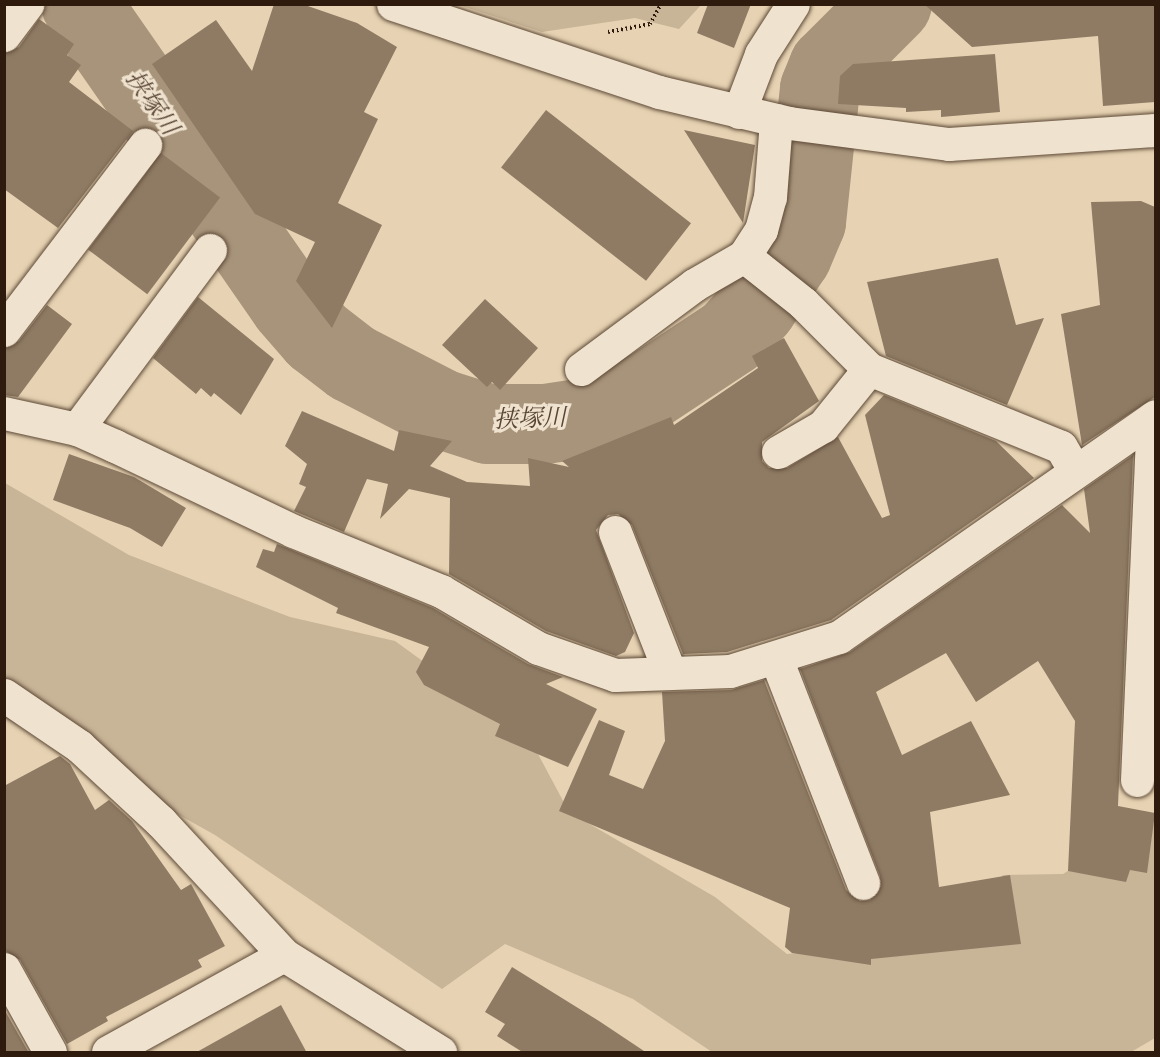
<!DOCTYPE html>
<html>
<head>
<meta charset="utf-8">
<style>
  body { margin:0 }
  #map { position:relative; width:1160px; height:1057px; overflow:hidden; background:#e7d3b3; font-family:"Old Standard TT","Noto Serif JP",serif }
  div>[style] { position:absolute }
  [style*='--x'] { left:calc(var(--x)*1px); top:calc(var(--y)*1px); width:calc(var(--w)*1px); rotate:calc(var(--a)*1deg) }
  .green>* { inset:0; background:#c8b497 }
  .river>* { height:80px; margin:-40px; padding:0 40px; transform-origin:40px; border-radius:40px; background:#a8947b }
  .building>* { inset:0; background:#8f7b64; transform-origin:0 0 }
  .path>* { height:4px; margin-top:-2px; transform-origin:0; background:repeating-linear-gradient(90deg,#2f1b0e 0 1.5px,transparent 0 4.5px) }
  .roads { filter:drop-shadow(0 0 2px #5d4937) drop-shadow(0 0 2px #5d4937) }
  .minor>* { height:33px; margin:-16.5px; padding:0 16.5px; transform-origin:16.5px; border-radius:16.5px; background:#efe2ce }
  span { translate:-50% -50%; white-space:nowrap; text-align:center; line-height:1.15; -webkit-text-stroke:6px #efe2ce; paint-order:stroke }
  .water-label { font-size:24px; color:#594534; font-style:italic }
  .frame { position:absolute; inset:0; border:6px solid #2f1b0e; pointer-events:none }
</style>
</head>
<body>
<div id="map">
  <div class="green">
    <i style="clip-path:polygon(459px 5px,701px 5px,679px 29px,635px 18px,542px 32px)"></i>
    <i style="clip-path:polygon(5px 483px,129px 555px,290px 617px,395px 641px,530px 739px,569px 812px,715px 897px,787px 954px,895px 943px,964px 925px,1003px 875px,1063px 874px,1155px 817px,1155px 1038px,1131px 1052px,712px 1052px,633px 999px,505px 944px,442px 989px,215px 835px,5px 718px)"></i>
  </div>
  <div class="river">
    <i style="--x:81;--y:4;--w:366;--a:55.2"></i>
    <i style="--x:290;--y:305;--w:41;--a:48.9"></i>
    <i style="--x:317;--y:336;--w:44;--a:37.6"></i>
    <i style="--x:352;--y:363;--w:100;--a:27.3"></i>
    <i style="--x:441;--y:409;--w:49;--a:17.7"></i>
    <i style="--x:488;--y:424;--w:57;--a:0"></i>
    <i style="--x:545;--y:424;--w:40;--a:-8.5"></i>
    <i style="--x:585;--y:418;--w:69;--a:-23.2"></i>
    <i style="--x:648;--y:391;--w:100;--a:-33.5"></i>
    <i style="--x:731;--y:336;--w:39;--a:-48"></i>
    <i style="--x:757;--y:307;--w:63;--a:-56.1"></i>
    <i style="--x:792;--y:255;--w:36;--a:-67"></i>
    <i style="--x:806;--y:222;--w:134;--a:-84"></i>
    <i style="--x:820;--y:89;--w:24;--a:-68"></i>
    <i style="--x:829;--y:67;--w:89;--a:-45"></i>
  </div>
  <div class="building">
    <i style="clip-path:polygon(274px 4px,302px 4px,357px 23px,397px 47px,364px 112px,378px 119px,338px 203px,382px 225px,332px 328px,296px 281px,315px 242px,255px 214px,152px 64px,216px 20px,252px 71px)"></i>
    <i style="clip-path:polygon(708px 4px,751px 4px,734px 48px,697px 33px)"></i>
    <i style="clip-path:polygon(924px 4px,1155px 4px,1155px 102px,1103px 106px,1098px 36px,972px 47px)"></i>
    <i style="clip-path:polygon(39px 19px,74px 44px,67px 55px,81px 65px,69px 82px,133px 131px,58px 228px,4px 189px,4px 53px,19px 47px)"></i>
    <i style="clip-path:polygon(995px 54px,1000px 112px,941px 117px,941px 110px,906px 112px,906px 108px,838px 104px,840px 76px,853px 64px)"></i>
    <i style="left:546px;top:110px;width:184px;height:73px;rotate:38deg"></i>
    <i style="clip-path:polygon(684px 130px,755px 145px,743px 223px)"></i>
    <i style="left:161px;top:153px;width:74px;height:121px;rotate:37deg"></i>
    <i style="clip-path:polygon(1141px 201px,1155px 207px,1155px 397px,1082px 445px,1061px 314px,1100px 305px,1091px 202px)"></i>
    <i style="clip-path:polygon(998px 258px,1016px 325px,1044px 318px,1007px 405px,886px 356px,867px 282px)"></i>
    <i style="clip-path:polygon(198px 297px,274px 359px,241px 415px,214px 393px,211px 397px,201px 388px,196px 394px,153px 358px)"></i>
    <i style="clip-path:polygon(485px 299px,538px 348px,500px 390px,492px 382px,487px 387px,442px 345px)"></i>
    <i style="clip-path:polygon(47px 305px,72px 324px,18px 397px,4px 395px,4px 348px,19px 341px)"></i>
    <i style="clip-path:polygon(784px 338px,819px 401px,762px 442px,762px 461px,769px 468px,787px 468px,838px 437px,882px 518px,890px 515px,865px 415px,884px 395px,996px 441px,1034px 478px,831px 620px,727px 652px,683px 654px,632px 525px,618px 514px,608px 515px,596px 530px,634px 633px,625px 652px,616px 656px,546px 631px,449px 574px,450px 498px,409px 489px,380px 519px,388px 484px,367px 479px,344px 532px,294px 511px,306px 487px,299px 484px,307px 464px,285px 446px,302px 411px,394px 451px,399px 430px,452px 441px,430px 466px,467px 482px,530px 486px,528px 458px,569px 467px,562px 461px,671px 417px,674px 425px,758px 368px,752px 356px)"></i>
    <i style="clip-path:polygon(69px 454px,134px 477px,186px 508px,162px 547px,130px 528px,53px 500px)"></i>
    <i style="clip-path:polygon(1133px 455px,1118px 806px,1155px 813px,1147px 873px,1130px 870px,1126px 882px,1068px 871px,1075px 721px,1038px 661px,976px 702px,946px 653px,876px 692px,902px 755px,971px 721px,1010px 795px,930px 812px,939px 887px,1010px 875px,1021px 944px,871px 959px,871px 965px,792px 953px,785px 947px,790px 908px,559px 811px,599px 720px,625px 731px,609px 775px,643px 789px,665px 741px,662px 692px,731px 690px,764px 680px,846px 890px,860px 901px,870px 900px,881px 886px,880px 876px,800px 669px,850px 652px,1062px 505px,1090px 533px,1084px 489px)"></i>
    <i style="clip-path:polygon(277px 544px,433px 608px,528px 664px,563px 677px,546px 684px,597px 709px,568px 767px,495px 736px,500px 724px,424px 685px,416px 672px,429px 647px,336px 613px,338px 608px,256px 567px,263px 549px,274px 552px)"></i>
    <i style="clip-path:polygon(60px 756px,70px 764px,95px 810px,109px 800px,132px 821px,181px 890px,191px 884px,225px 946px,198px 960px,202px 967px,106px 1017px,108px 1021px,67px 1044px,20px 960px,4px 950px,4px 786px)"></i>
    <i style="clip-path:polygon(512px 967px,599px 1021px,647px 1053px,524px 1053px,497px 1036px,505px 1024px,485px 1012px)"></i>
    <i style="clip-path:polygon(281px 1005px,307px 1053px,195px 1053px)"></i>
    <i style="clip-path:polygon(4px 1009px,29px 1053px,4px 1053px)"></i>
  </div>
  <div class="path">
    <i style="--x:608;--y:32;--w:43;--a:-10.8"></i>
    <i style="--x:650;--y:24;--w:23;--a:-61"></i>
  </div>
  <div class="roads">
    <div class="minor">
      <i style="--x:393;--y:4;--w:280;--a:18.3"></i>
      <i style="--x:659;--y:92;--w:134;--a:13.4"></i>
      <i style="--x:789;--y:123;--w:161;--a:7.5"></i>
      <i style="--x:949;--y:144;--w:207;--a:-3.9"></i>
      <i style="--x:4;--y:35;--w:39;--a:-53"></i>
      <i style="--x:739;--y:112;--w:62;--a:-69.2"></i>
      <i style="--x:761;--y:54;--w:59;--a:-57.4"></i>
      <i style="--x:744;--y:256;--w:75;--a:38.5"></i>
      <i style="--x:803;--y:303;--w:93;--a:45"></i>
      <i style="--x:869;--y:369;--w:207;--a:22.1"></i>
      <i style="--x:1061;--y:447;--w:28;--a:60"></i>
      <i style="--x:4;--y:330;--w:233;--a:-52.7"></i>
      <i style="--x:581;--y:369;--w:141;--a:-36.6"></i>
      <i style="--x:694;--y:285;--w:58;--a:-30.1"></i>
      <i style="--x:744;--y:256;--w:31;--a:-57"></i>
      <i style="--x:761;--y:230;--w:34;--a:-75"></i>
      <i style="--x:770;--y:197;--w:77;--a:-85.5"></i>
      <i style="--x:4;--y:413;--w:75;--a:12.4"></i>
      <i style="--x:77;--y:429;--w:42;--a:24.1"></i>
      <i style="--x:115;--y:446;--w:197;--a:25.5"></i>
      <i style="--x:293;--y:531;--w:160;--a:22.1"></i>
      <i style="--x:441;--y:591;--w:113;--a:30.4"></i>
      <i style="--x:538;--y:648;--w:82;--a:19.3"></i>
      <i style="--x:615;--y:675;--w:115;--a:-2"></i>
      <i style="--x:730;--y:671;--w:114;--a:-17.3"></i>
      <i style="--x:839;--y:637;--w:386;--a:-34.9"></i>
      <i style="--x:77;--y:429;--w:223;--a:-53.4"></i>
      <i style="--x:778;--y:452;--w:52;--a:-30"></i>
      <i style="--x:823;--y:426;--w:73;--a:-51.1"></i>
      <i style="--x:615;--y:532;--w:151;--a:68.7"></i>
      <i style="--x:777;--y:661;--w:238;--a:68.8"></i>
      <i style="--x:4;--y:695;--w:91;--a:34.2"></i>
      <i style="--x:79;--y:746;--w:112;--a:42.8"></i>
      <i style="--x:161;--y:822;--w:181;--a:47.2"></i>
      <i style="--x:284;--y:955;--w:184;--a:31.9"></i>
      <i style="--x:1137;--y:780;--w:362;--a:-87.5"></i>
      <i style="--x:4;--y:969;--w:95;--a:61"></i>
      <i style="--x:108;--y:1052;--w:201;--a:-28.9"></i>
    </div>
  </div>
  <div class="water-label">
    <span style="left:150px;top:104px;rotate:55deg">挟塚川</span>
    <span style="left:530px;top:421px;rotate:-2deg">挟塚川</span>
  </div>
  <div class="frame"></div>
</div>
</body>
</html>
